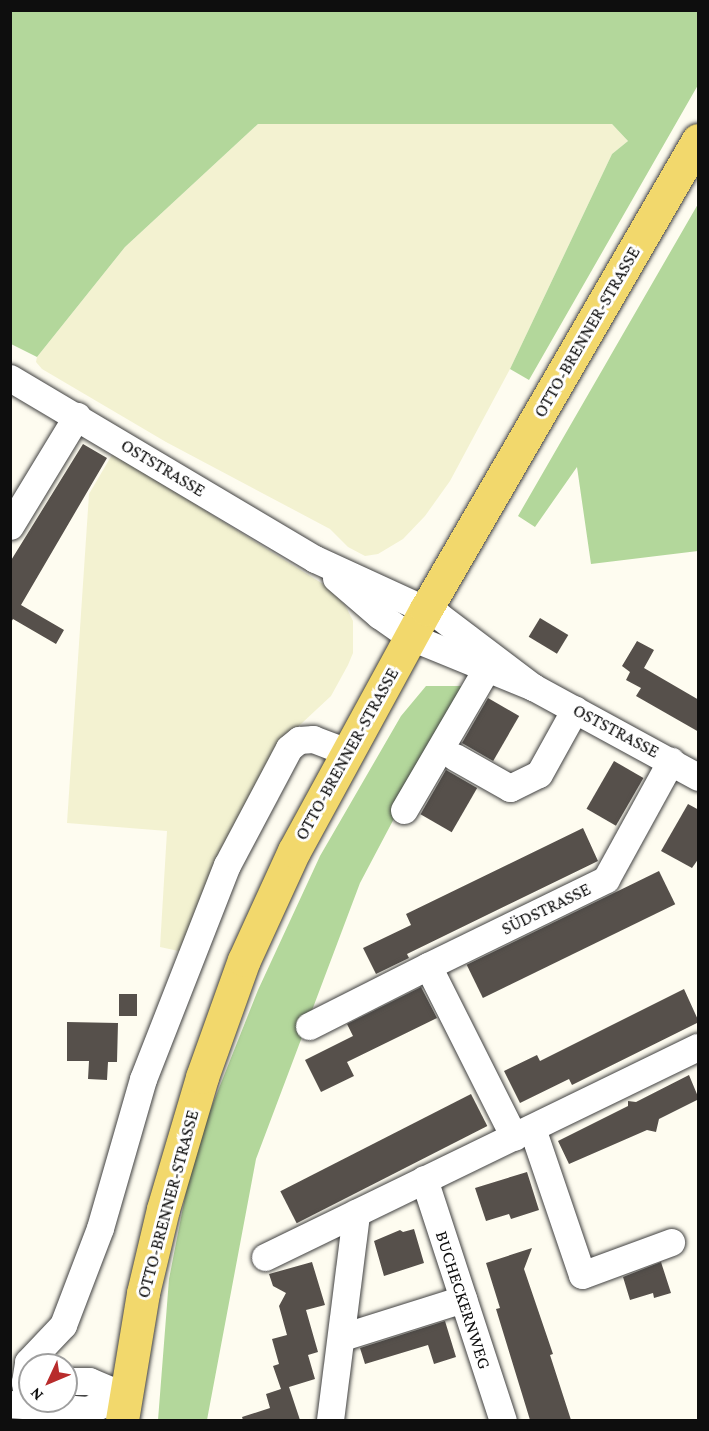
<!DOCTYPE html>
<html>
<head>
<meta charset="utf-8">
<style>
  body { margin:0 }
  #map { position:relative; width:709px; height:1431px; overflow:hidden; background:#fefcf0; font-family:"Crimson Pro",serif }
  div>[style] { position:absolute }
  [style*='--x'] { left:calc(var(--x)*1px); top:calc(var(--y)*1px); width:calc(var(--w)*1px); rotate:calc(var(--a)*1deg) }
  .farmland>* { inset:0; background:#f3f2d1 }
  .forest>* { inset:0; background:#b3d79b }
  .building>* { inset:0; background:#56504b; transform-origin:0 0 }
  .roads { filter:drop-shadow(0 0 2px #414141) drop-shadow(0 0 2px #414141) }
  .minor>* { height:27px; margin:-13.5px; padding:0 13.5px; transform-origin:13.5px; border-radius:13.5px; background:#fff }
  .major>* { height:33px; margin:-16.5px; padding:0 16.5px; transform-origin:16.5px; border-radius:16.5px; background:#f2d86c }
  span { translate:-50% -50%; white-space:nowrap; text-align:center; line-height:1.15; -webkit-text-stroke:6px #fff; paint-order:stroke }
  .street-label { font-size:18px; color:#0e0e0e }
  .frame { position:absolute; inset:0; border:12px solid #0e0e0e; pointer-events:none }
  .north { position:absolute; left:18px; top:1353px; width:60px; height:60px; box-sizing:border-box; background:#fff; border:2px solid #9f9f9f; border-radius:50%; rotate:226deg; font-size:16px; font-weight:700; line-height:24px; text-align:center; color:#0e0e0e }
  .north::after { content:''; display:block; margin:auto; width:21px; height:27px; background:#b82c2c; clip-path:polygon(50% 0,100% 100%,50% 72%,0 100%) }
</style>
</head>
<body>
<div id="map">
  <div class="farmland">
    <i style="clip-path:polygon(258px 124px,612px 124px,628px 141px,612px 154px,510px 369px,450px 481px,425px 516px,403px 539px,378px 554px,365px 556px,348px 547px,330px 529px,166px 442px,42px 369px,36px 362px,37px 357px,125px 247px)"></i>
    <i style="clip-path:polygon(113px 453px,323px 584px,345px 605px,353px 621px,353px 653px,348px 665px,331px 696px,287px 737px,183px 952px,160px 947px,167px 831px,67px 823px,89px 494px)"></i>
  </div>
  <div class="forest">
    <i style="clip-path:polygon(10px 11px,698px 11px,698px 85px,529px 380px,510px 369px,612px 154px,628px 141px,612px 124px,258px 124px,125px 247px,37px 357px,11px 344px)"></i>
    <i style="clip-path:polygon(698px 204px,698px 551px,591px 564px,577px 467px,535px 527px,518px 516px)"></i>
    <i style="clip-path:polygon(426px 686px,464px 686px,360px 883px,256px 1159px,207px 1420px,158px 1420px,169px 1279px,194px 1151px,258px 990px,320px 856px,401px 716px)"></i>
  </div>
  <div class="building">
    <i style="clip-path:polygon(83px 444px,107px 458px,21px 605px,64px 630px,56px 644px,13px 619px,10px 624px,10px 562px)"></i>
    <i style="left:540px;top:618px;width:33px;height:22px;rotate:31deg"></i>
    <i style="clip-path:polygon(637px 641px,654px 650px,644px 668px,699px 700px,699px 732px,636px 696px,641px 688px,626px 680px,630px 672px,622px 666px)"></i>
    <i style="left:488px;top:698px;width:36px;height:52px;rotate:30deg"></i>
    <i style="left:614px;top:761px;width:34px;height:55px;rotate:30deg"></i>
    <i style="left:446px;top:770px;width:36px;height:51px;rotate:30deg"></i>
    <i style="clip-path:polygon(688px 804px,699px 810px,699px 858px,692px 868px,661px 851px)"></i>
    <i style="clip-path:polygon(583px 828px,598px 861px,407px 954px,409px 958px,376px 974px,363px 948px,411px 925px,406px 914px)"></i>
    <i style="left:659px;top:871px;width:37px;height:214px;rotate:64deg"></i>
    <i style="clip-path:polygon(421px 987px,437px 1018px,347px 1062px,354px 1076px,321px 1092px,305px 1060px,353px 1036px,347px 1024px)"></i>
    <i style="clip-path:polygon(684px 989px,699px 1022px,572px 1085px,569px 1079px,520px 1103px,504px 1071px,537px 1055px,540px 1061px)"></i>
    <i style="left:119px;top:994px;width:18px;height:22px"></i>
    <i style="clip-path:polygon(67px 1022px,118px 1023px,117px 1062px,108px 1062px,107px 1080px,88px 1079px,89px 1061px,67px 1061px)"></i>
    <i style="clip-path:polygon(689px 1075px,699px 1099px,659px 1119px,656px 1132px,647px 1130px,569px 1164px,558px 1141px,628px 1106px,628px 1101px,636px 1102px)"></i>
    <i style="left:471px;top:1094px;width:36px;height:214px;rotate:63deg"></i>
    <i style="clip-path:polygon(527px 1172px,539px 1210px,511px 1219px,509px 1214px,486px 1221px,475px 1188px)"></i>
    <i style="clip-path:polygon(414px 1229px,424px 1263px,384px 1276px,374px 1241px,400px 1230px,403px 1232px)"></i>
    <i style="clip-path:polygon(532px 1248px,524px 1269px,553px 1354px,550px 1355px,571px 1420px,530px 1420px,496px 1309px,500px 1308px,486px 1263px)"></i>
    <i style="clip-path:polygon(312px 1262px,325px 1305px,306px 1310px,318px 1352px,308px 1355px,315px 1379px,289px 1387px,300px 1420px,243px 1420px,242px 1417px,270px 1408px,266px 1394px,281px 1389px,273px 1366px,279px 1364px,272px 1339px,287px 1335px,279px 1306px,286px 1293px,273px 1286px,269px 1274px)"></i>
    <i style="clip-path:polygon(661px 1262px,671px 1293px,654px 1298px,653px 1293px,630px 1300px,623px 1277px)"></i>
    <i style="clip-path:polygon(445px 1321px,456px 1357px,434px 1364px,428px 1345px,365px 1364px,360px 1348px)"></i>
  </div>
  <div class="roads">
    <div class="minor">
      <i style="--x:10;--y:378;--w:355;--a:30.7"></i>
      <i style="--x:315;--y:559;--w:136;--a:24.7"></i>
      <i style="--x:439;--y:616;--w:118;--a:37.1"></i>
      <i style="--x:10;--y:526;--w:129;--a:-58.7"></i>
      <i style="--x:336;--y:578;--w:57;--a:40.7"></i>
      <i style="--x:379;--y:615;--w:39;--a:35"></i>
      <i style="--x:411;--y:637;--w:132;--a:22.3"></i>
      <i style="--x:533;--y:687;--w:188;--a:28.6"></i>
      <i style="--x:455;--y:757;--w:63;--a:29.4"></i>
      <i style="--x:510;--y:788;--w:32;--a:-26"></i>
      <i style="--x:539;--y:774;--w:74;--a:-61"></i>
      <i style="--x:404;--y:810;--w:164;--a:-59.7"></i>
      <i style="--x:309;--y:1026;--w:133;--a:-26.8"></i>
      <i style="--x:532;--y:1128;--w:155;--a:71.2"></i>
      <i style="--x:582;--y:1275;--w:95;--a:-20.3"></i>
      <i style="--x:514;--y:1137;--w:191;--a:-116.7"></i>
      <i style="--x:428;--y:966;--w:198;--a:-26"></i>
      <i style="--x:606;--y:879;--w:135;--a:-61.2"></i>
      <i style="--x:424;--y:1179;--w:254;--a:71.9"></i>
      <i style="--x:265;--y:1257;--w:481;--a:-25.9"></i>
      <i style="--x:342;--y:1337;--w:127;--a:-17.4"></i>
      <i style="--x:66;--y:1381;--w:23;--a:0"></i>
      <i style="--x:89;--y:1381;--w:39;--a:23"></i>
      <i style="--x:10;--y:1404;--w:77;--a:4.5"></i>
      <i style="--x:87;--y:1410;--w:40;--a:-20.2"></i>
      <i style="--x:28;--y:1404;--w:22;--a:-98"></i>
      <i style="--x:25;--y:1382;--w:20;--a:-81"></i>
      <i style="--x:28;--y:1362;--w:51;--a:-46.6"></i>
      <i style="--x:63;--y:1325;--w:104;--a:-69.1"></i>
      <i style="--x:100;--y:1228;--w:155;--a:-73.9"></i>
      <i style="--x:143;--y:1079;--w:230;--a:-68.6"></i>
      <i style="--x:227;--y:865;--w:132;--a:-62.1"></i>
      <i style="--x:289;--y:748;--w:13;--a:-39"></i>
      <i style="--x:299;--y:740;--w:14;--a:-4"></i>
      <i style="--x:313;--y:739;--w:36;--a:21"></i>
      <i style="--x:330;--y:1420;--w:209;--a:-82.8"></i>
    </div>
    <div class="major">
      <i style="--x:122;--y:1420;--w:129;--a:-80.6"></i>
      <i style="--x:143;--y:1293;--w:86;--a:-76.6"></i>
      <i style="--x:163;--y:1209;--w:138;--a:-73.5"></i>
      <i style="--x:202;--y:1077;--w:124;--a:-70.3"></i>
      <i style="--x:244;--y:960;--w:120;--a:-65.4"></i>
      <i style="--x:294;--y:851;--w:276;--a:-61.4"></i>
      <i style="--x:426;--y:609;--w:542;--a:-59.89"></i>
    </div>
  </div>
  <div class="street-label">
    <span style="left:587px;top:332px;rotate:-60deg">OTTO-BRENNER-STRASSE</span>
    <span style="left:163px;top:468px;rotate:31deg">OSTSTRASSE</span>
    <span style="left:616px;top:731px;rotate:28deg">OSTSTRASSE</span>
    <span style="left:347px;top:754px;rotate:-61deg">OTTO-BRENNER-STRASSE</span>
    <span style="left:546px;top:909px;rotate:-26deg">SÜDSTRASSE</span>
    <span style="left:168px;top:1204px;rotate:-75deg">OTTO-BRENNER-STRASSE</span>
    <span style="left:463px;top:1300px;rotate:72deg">BUCHECKERNWEG</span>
  </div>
  <div class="frame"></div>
  <div class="north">N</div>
</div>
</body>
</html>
